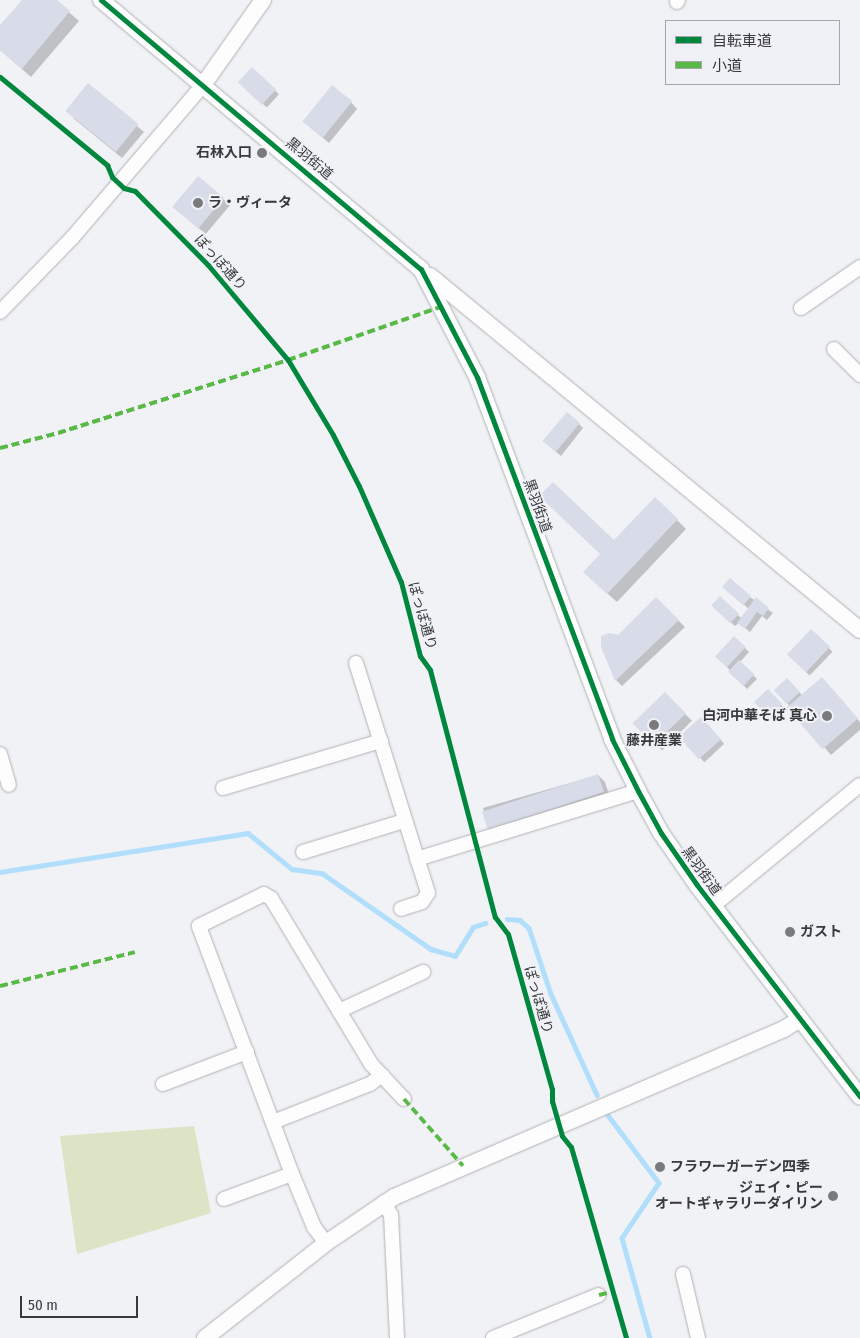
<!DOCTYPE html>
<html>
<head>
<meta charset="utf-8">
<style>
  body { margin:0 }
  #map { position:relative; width:860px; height:1338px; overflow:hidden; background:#f1f2f5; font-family:"Fira Sans Condensed","Noto Sans JP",sans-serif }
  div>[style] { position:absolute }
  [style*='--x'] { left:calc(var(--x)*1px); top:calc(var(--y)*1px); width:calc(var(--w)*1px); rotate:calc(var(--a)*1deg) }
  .green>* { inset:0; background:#dde3c5 }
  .shadow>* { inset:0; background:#0003; transform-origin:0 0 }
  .stream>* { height:4.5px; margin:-2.25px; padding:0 2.25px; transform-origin:2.25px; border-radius:2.25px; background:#b1defb }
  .building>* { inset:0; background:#d8dbe8; transform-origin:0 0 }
  .roads { filter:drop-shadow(0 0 1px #b0b1b3) drop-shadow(0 0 1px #b0b1b3) }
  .minor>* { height:14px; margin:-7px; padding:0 7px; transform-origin:7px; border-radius:7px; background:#fdfdfe }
  .tertiary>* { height:16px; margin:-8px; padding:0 8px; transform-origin:8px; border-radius:8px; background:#fdfdfe }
  .quiet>* { height:4px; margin-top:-2px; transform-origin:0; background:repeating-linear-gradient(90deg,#58b947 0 8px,transparent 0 12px) }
  .cycleway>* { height:5px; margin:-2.5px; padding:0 2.5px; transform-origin:2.5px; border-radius:2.5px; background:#00873e }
  .dots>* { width:14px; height:14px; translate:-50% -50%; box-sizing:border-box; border:2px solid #f0f1f6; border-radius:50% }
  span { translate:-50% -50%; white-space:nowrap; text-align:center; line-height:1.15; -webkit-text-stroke:4px #f0f1f6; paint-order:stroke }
  .poi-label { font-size:14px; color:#38393b; font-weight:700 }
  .right { translate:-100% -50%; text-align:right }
  .left { translate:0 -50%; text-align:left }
  .street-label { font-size:14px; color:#38393b }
  .legend { position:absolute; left:665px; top:20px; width:175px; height:65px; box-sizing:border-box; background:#f0f1f6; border:1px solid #a6a7ab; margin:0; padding:6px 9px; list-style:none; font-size:15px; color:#38393b }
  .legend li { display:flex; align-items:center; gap:10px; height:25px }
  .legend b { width:25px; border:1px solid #a6a7ab }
  .scale { position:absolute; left:20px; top:1296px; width:118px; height:22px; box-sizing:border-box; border:2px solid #38393b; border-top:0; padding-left:6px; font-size:15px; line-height:18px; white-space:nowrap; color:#38393b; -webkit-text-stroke:4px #f0f1f6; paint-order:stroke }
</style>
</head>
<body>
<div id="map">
  <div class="green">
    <i style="clip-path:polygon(194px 1126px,211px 1213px,77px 1254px,60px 1136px)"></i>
  </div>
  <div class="shadow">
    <i style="clip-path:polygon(23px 0,55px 0,79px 21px,31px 77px,0 50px,0 27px)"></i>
    <i style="left:252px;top:69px;width:37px;height:18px;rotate:43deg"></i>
    <i style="clip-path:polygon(88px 85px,144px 132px,122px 158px,73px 118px)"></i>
    <i style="clip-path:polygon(351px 102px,357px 109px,329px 143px,303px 121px)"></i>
    <i style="left:198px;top:178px;width:42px;height:38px;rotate:40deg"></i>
    <i style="clip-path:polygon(579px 424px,583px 428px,561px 456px,549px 446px)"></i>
    <i style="clip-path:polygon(677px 520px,686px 529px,617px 602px,593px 581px,614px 542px)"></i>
    <i style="clip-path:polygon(728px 591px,750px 597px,773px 613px,767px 620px,762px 616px,750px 632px,739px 623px,735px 626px,713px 606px,720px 598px,741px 618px,749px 609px)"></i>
    <i style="clip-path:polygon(656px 599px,685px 627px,622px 686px,616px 680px,619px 637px)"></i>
    <i style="left:811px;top:631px;width:30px;height:33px;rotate:44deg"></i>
    <i style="clip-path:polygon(734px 637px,749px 652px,740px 662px,757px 679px,747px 689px,717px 656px)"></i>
    <i style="clip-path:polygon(787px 680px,803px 696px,828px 685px,860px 722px,860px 730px,831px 755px,776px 690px)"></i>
    <i style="left:768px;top:691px;width:25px;height:16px;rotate:47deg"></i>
    <i style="left:665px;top:694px;width:38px;height:42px;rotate:45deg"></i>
    <i style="left:701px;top:719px;width:34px;height:27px;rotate:47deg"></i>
    <i style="clip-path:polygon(598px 775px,605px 782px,610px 798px,495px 832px,488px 825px,483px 808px)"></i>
  </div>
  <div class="stream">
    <i style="--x:0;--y:872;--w:251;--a:-8.9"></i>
    <i style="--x:248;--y:833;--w:57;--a:39.3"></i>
    <i style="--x:292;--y:869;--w:30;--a:8"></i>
    <i style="--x:322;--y:873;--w:133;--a:34.9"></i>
    <i style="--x:431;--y:949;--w:25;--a:16"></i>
    <i style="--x:455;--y:956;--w:34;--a:-58"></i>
    <i style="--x:473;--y:927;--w:13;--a:-18"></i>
    <i style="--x:507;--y:919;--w:13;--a:4"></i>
    <i style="--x:520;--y:920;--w:12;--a:42"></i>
    <i style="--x:529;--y:928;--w:70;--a:71.6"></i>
    <i style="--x:551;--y:994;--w:111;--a:65.5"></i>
    <i style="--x:608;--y:1115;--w:85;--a:53.1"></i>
    <i style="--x:659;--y:1183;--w:66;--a:123.9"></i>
    <i style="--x:622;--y:1238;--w:104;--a:74.4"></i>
  </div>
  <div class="building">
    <i style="clip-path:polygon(22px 0,57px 0,70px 11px,22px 69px,0 50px,0 25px)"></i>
    <i style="left:252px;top:67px;width:33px;height:21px;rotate:43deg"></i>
    <i style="left:88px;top:83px;width:65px;height:36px;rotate:39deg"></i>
    <i style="left:332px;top:85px;width:26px;height:47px;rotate:39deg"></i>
    <i style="left:198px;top:176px;width:34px;height:40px;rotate:40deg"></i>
    <i style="left:567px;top:412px;width:17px;height:38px;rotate:40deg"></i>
    <i style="clip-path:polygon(553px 482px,614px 540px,655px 497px,678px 519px,607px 594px,583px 572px,600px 554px,539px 496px)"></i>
    <i style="left:730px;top:578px;width:28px;height:12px;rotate:41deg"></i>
    <i style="left:720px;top:596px;width:26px;height:13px;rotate:43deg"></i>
    <i style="clip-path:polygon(656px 597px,679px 620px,615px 681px,601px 647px,601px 636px,609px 633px,618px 635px)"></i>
    <i style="clip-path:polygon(756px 597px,769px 608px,763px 616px,757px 612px,745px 629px,737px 623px)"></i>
    <i style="left:811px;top:629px;width:26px;height:35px;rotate:43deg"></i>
    <i style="left:734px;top:636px;width:16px;height:28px;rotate:43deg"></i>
    <i style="left:739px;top:660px;width:21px;height:16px;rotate:43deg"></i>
    <i style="left:822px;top:677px;width:55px;height:47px;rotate:49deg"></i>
    <i style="left:787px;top:678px;width:19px;height:18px;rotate:47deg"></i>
    <i style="left:768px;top:689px;width:21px;height:19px;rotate:47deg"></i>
    <i style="left:665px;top:692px;width:30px;height:45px;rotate:46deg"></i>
    <i style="left:701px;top:717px;width:30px;height:30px;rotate:48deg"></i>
    <i style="left:598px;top:774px;width:19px;height:122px;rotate:72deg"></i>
  </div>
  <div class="roads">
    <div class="minor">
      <i style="--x:677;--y:2;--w:2;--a:-63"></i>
      <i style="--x:801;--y:308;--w:72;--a:-34.8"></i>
      <i style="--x:0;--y:312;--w:103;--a:-45.8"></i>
      <i style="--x:72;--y:238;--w:201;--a:-49.4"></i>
      <i style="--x:834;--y:349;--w:37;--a:45"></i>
      <i style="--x:356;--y:663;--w:241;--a:72.6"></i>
      <i style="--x:428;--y:893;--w:11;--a:124"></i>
      <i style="--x:422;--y:902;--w:22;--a:162"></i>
      <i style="--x:0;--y:754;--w:32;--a:74"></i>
      <i style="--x:223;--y:788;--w:165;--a:-16.6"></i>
      <i style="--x:303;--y:852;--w:106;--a:-17.1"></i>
      <i style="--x:417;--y:859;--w:231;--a:-17.1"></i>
      <i style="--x:713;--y:906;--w:190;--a:-39.5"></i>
      <i style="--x:339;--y:1011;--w:93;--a:-24.9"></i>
      <i style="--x:163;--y:1084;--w:90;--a:-20.9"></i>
      <i style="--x:273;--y:1122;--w:104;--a:-21.4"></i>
      <i style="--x:370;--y:1084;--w:15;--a:-37"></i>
      <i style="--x:224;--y:1199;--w:72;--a:-20.2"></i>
      <i style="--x:384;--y:1202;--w:15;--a:62"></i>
      <i style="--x:391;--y:1215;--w:123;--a:87.2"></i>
      <i style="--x:326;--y:1243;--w:20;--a:-127"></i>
      <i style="--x:314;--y:1227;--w:57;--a:-112.5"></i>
      <i style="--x:292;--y:1174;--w:265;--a:-110.6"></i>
      <i style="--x:199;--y:926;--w:72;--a:-26.2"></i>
      <i style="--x:264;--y:894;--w:8;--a:30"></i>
      <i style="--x:271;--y:898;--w:194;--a:58.9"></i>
      <i style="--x:371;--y:1064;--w:48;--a:46.7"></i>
      <i style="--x:683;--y:1274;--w:66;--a:76.8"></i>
      <i style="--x:493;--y:1338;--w:114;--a:-22.1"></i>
    </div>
    <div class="tertiary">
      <i style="--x:101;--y:0;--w:418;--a:40.1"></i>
      <i style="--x:421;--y:269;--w:122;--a:62.6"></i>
      <i style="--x:477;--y:377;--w:386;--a:69.5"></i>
      <i style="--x:612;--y:739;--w:58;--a:63.4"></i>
      <i style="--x:638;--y:791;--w:48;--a:61.3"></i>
      <i style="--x:661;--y:833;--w:63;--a:55.3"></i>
      <i style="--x:697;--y:885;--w:267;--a:52.4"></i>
      <i style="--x:203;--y:85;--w:104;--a:-54.8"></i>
      <i style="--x:430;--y:276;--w:557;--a:39.46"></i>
      <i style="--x:205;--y:1338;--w:154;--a:-38.1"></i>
      <i style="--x:326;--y:1243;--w:82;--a:-34.1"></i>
      <i style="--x:394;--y:1197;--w:425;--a:-23.3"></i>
      <i style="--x:784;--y:1029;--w:19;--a:-32"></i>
    </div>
  </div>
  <div class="quiet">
    <i style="--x:0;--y:448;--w:60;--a:-14.5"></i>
    <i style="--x:58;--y:433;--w:241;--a:-17.6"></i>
    <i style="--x:288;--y:360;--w:164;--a:-19.2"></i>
    <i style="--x:0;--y:986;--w:139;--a:-14.1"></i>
    <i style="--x:404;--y:1099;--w:89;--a:48.6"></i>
    <i style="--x:599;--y:1295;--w:12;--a:-14"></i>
  </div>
  <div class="cycleway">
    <i style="--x:101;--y:0;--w:418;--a:40.1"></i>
    <i style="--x:421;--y:269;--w:122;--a:62.6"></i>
    <i style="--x:477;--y:377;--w:386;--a:69.5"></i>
    <i style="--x:612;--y:739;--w:58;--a:63.4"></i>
    <i style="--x:638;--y:791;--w:48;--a:61.3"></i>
    <i style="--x:661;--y:833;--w:63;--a:55.3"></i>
    <i style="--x:697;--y:885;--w:267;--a:52.4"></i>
    <i style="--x:0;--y:77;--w:139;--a:39.4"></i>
    <i style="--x:107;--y:165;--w:13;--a:67"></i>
    <i style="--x:112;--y:177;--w:16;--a:43"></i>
    <i style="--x:124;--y:188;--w:11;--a:15"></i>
    <i style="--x:135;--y:191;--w:104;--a:45.4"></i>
    <i style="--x:208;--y:265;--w:124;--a:49.9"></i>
    <i style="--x:288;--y:360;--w:87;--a:59"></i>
    <i style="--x:333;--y:435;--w:57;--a:63"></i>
    <i style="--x:359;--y:486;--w:105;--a:66.4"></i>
    <i style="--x:401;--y:582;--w:76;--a:75.6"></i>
    <i style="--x:420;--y:656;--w:17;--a:54"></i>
    <i style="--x:430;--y:670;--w:255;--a:75.3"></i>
    <i style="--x:495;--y:917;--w:21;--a:53"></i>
    <i style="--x:508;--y:934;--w:161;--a:74.2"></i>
    <i style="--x:552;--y:1089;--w:12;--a:90"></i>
    <i style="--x:552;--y:1101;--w:36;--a:74"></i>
    <i style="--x:562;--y:1136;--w:14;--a:51"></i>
    <i style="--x:571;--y:1147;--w:199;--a:73.9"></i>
  </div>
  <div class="dots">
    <i style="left:262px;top:153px;background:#797a7c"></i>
    <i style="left:198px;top:203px;background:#797a7c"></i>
    <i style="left:827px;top:716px;background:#797a7c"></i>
    <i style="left:654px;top:725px;background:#797a7c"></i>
    <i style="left:790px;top:932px;background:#797a7c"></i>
    <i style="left:660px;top:1167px;background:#797a7c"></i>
    <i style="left:833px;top:1196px;background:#797a7c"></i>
  </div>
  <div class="poi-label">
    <span class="right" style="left:252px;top:153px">石林入口</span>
    <span class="left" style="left:208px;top:203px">ラ・ヴィータ</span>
    <span class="right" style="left:817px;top:716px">白河中華そば 真心</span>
    <span style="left:654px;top:741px">藤井産業</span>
    <span class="left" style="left:800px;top:932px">ガスト</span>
    <span class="left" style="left:670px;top:1167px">フラワーガーデン四季</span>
    <span class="right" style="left:823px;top:1196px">ジェイ・ピー<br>オートギャラリーダイリン</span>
  </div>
  <div class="street-label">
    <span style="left:309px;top:159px;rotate:40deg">黒羽街道</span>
    <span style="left:220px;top:263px;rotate:48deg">ぽっぽ通り</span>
    <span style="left:537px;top:506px;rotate:70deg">黒羽街道</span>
    <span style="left:422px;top:616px;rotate:74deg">ぽっぽ通り</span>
    <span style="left:701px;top:871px;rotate:54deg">黒羽街道</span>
    <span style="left:538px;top:1000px;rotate:74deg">ぽっぽ通り</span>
  </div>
  <ul class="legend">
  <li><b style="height:6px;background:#00873e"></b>自転車道</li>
  <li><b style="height:6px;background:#58b947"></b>小道</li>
  </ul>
  <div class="scale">50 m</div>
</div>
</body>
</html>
